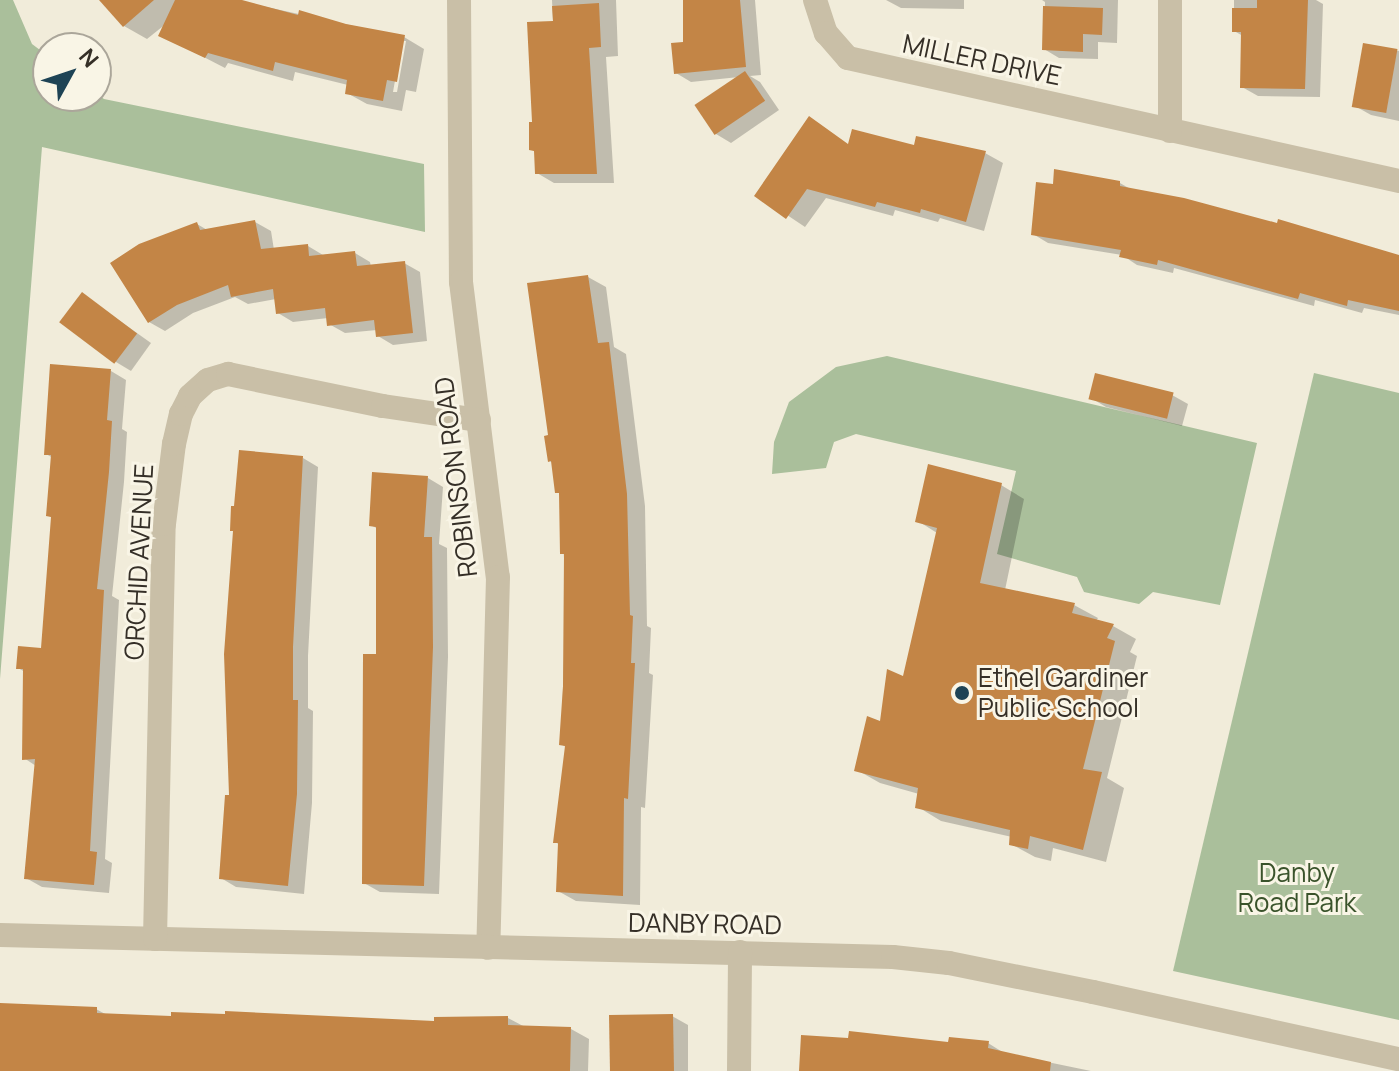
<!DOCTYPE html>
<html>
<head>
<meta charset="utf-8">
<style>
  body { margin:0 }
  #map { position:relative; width:1399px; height:1071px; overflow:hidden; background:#f1ecda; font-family:Manrope,sans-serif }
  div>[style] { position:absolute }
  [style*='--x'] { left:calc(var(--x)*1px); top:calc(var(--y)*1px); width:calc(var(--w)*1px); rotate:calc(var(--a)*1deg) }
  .green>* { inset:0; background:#aabf9b }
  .shadow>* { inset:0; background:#0003 }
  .building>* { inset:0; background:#c38546; transform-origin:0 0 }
  .minor>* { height:24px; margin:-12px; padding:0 12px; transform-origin:12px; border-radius:12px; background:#c9bfa7 }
  .dots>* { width:22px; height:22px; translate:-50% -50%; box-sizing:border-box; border:4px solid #f9f5e6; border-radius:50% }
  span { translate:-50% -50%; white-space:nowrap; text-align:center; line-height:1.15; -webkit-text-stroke:6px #f9f5e6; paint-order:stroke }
  .street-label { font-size:26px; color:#352f27 }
  .poi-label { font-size:26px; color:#352f27 }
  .left { translate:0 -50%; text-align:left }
  .park-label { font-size:26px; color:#3a532b }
  .north { position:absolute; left:32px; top:32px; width:80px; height:80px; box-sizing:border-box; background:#f9f5e6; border:2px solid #aba69a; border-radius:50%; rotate:50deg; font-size:22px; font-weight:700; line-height:32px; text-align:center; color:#352f27 }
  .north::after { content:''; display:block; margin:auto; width:28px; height:36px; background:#1e4355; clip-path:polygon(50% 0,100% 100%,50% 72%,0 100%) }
</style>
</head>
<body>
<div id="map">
  <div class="green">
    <i style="clip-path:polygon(0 0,13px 0,32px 44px,48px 56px,48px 96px,96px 96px,96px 93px,104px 99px,424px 164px,425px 232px,42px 147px,0 679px)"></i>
    <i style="clip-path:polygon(887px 356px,1257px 443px,1220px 605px,1153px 592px,1139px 604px,1084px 592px,1077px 577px,997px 554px,1016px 471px,856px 434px,834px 442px,826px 468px,772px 474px,774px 442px,789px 402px,836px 367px)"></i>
    <i style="clip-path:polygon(1314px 373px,1399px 393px,1399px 1020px,1173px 971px)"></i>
  </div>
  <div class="shadow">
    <i style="clip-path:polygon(evenodd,102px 0,234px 0,404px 37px,424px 49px,416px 92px,406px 90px,402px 111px,367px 104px,347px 93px,348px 85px,295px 72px,293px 81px,228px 63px,225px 68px,161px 35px,167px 23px,147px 39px,124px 26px,102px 0,402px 41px,406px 41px,397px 92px,393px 92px,402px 41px)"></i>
    <i style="clip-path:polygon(552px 0,616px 0,618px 56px,606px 57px,614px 183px,554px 183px,537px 173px,537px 153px,531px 149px,553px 23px)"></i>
    <i style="clip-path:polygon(685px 0,755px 0,761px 75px,750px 76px,760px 82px,779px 110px,731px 143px,716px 134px,697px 106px,739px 77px,691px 82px,676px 73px,685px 43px)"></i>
    <i style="clip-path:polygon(886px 0,964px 0,964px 9px,901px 8px)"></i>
    <i style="clip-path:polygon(1042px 0,1118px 0,1117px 43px,1098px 42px,1098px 59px,1059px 58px,1044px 49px,1045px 2px)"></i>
    <i style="clip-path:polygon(1234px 0,1316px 0,1323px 4px,1320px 97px,1258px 96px,1242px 87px,1243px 36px,1234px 31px)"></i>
    <i style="clip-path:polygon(1365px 45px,1399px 51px,1399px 121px,1371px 115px,1355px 106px)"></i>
    <i style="clip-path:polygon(850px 146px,985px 153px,1003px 163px,984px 231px,940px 218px,938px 222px,895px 210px,893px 216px,826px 198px,805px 227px,757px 195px)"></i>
    <i style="clip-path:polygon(1120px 183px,1132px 190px,1279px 225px,1280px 221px,1399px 257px,1399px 315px,1364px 308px,1362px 313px,1315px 300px,1314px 306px,1174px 268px,1173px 273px,1137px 265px,1122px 255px,1048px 243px,1033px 234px,1054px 186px)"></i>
    <i style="clip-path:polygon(255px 222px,271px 231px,274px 250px,308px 246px,323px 255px,355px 253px,370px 262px,371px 267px,404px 263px,420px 272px,427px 341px,393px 345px,378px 336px,377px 330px,345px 333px,329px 324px,328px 318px,293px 322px,278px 313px,276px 299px,248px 304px,235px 297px,193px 313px,165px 331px,149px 322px,197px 224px,209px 231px)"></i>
    <i style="clip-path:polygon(588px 277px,606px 287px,614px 347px,626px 354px,645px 506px,647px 626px,651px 628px,649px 673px,653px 675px,645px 808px,641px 807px,640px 905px,576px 901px,558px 891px,560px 845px,555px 842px,566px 747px,561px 744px,566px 603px,561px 494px,557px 492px,554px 463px,549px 461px,550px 437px)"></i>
    <i style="clip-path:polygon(82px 294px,151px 343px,131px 371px,116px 362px)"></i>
    <i style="clip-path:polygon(52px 366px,111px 371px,126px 380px,122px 429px,127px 432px,124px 482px,112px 596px,119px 600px,105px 859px,112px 863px,109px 893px,42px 887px,26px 878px,36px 766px,24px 758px,25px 672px,18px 668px,43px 650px,52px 518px,48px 515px,53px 458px,46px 454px)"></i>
    <i style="clip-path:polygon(1172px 395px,1188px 404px,1182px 426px,1106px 407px,1091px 398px)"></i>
    <i style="clip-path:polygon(303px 458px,318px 467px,308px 656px,308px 708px,313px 711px,312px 803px,304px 894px,236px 887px,221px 878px,231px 798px)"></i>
    <i style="clip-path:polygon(428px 478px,443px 487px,439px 544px,447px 548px,448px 657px,439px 894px,380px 892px,364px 883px,378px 656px,378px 529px,371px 525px)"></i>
    <i style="clip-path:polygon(1001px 485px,1024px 499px,1005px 590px,1074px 605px,1098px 618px,1096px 621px,1113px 626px,1136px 639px,1130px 652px,1137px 656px,1107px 778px,1124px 788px,1106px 862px,1053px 848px,1051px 861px,1035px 857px,1011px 844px,1012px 837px,941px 821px,918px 807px,919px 794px,880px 783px,857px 770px,904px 678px,937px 533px,918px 521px)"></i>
    <i style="clip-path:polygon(0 1004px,96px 1009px,107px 1015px,436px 1023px,508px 1018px,525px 1027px,571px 1029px,589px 1039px,588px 1071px,0 1071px)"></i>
    <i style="clip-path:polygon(672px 1016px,688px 1025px,688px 1071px,615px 1071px)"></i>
    <i style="clip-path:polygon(988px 1043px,1004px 1053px,1091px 1071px,801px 1071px,950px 1044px)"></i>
  </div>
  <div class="building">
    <i style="clip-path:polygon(99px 0,154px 0,123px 27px)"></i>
    <i style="clip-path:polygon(175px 0,242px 0,298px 15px,299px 10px,346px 24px,405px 35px,397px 82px,387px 80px,383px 101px,345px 94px,347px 80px,275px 62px,273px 71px,208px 53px,205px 58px,158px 36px)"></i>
    <i style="clip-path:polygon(683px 0,740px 0,746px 67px,674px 74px,671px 43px,683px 42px)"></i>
    <i style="clip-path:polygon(1257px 0,1308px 0,1305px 89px,1240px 88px,1241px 32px,1232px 32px,1232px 8px,1257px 8px)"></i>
    <i style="clip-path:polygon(599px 3px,601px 47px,589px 48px,597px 174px,535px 174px,534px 151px,529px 150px,529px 122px,532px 122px,527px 22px,553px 21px,552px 6px)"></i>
    <i style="clip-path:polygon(1043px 6px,1103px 8px,1102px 35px,1083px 34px,1083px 52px,1042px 50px)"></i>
    <i style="left:1363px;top:43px;width:35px;height:65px;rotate:10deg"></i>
    <i style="left:745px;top:71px;width:36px;height:61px;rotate:56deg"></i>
    <i style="clip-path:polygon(809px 116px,848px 144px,852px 129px,914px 145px,916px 136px,986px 151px,966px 222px,921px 209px,920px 213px,877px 202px,875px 207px,807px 189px,786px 219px,754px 196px)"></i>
    <i style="clip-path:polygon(1054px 169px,1120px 181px,1120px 186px,1184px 198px,1277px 223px,1278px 219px,1399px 255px,1399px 311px,1348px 300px,1347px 306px,1300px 293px,1298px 299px,1158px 260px,1157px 265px,1119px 257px,1121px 250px,1031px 235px,1036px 182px,1053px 184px)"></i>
    <i style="clip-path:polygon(255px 220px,261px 249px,308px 244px,309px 256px,355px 251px,357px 266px,405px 261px,413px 333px,376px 337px,374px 320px,327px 326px,325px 308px,276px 314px,273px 289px,231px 297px,228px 285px,177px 305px,148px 323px,110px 263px,139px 244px,197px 222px,200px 230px)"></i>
    <i style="clip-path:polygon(588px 275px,598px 343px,609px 342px,627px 494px,630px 615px,633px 616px,631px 663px,635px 663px,628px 799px,624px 798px,623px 896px,556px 892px,558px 843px,553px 843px,565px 746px,559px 745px,563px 686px,564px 554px,560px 554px,559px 493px,555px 493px,551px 461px,548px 462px,544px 436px,548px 435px,527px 283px)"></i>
    <i style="left:82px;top:292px;width:69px;height:38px;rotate:37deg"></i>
    <i style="clip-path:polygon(50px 364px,111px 369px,107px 420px,112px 421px,109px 472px,97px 589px,104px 590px,90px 851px,97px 852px,94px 885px,24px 879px,35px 759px,22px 760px,23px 669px,16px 669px,18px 646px,41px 648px,51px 517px,46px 516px,51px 455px,44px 455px)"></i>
    <i style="left:1095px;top:373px;width:81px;height:27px;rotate:14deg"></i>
    <i style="clip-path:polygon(239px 450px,303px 456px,293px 647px,293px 700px,298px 700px,297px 794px,288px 886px,219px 879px,225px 795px,229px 795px,224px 654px,233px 531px,230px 531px,231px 506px,234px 506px)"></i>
    <i style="clip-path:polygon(928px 464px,1002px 483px,980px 583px,1075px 603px,1072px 613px,1114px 624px,1107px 638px,1115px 641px,1083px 769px,1102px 772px,1083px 850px,1030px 836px,1028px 849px,1009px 845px,1010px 830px,915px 808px,918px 788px,854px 771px,867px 716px,880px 721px,887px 669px,903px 676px,937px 528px,915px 522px)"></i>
    <i style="clip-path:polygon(372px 472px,428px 476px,424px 537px,432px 537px,433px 647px,424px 886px,362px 884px,363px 654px,376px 654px,376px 527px,369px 526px)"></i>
    <i style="clip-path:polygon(0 1003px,97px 1007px,97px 1013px,171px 1016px,171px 1012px,225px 1014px,225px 1011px,434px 1021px,434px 1017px,508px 1016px,508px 1025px,571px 1027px,570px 1071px,0 1071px)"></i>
    <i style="left:673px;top:1014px;width:57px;height:64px;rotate:89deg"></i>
    <i style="clip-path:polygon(849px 1031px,948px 1042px,949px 1037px,989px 1041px,988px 1048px,1051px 1062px,1050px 1071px,799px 1071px,801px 1035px,848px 1038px)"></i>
  </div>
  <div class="minor">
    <i style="--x:459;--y:0;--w:282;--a:89.6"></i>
    <i style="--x:461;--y:282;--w:297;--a:82.9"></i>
    <i style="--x:498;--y:577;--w:371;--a:91.5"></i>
    <i style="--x:815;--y:0;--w:35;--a:72"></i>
    <i style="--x:826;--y:33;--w:33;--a:49"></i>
    <i style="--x:848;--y:58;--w:565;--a:12.58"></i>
    <i style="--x:1170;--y:0;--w:131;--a:90"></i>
    <i style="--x:0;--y:935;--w:893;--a:1.41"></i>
    <i style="--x:893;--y:957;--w:56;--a:6.1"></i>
    <i style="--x:949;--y:963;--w:147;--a:11.4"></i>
    <i style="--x:1093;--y:992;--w:313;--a:12.4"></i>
    <i style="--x:155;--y:939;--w:415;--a:-88.8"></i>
    <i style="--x:164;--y:524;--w:81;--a:-82.9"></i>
    <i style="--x:174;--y:444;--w:31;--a:-77"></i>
    <i style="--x:181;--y:414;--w:20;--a:-63"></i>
    <i style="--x:190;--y:396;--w:24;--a:-42"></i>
    <i style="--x:208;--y:380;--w:21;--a:-17"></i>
    <i style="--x:228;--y:374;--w:158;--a:11.7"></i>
    <i style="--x:383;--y:406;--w:97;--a:8.3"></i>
    <i style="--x:739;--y:1071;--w:119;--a:-89.5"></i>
  </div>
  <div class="dots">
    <i style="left:962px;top:693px;background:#1e4355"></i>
  </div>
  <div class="street-label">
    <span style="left:982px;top:60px;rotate:12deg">MILLER DRIVE</span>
    <span style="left:456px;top:477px;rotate:-97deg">ROBINSON ROAD</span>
    <span style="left:139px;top:562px;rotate:-87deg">ORCHID AVENUE</span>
    <span style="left:705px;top:924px;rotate:1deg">DANBY ROAD</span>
  </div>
  <div class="poi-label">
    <span class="left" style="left:978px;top:693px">Ethel Gardiner<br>Public School</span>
  </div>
  <div class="park-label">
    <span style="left:1297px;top:888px">Danby<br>Road Park</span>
  </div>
  <div class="north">N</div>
</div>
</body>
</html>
